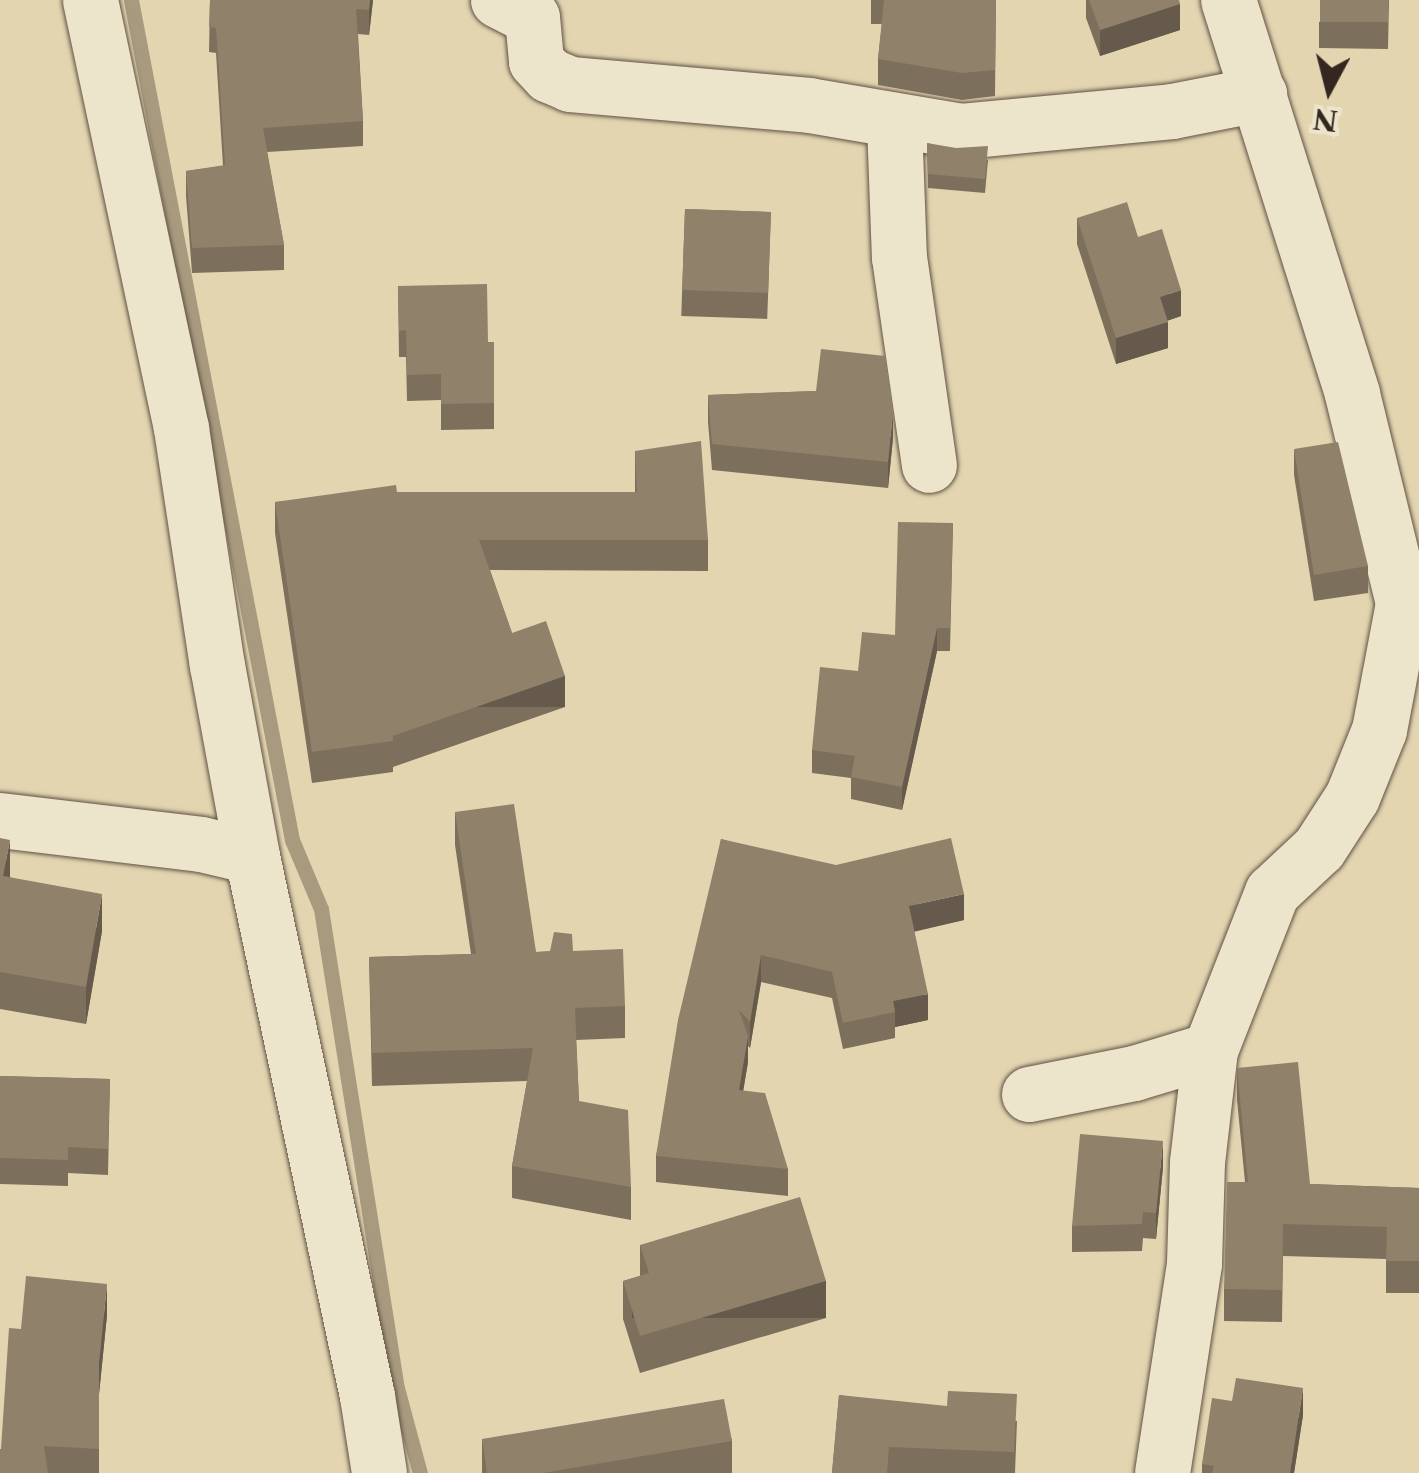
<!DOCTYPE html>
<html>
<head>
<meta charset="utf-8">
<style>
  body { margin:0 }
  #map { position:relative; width:1419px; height:1473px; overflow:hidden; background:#e4d5b1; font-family:"Libre Caslon Text",serif }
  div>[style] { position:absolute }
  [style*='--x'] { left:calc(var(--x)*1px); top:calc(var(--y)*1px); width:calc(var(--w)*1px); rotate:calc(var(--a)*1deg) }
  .stream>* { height:15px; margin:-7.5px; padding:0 7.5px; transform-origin:7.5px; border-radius:7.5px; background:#a89a7f }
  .roads { filter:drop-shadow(0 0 2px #605244) drop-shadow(0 0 2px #605244) }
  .minor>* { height:55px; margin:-27.5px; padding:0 27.5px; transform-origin:27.5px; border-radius:27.5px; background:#ede4cc }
  .secondary>* { height:55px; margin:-27.5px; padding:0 27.5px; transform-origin:27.5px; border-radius:27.5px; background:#ede4cc }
  .wall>* { inset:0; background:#7c6f5c; transform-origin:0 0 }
  .shaded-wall>* { inset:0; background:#655a4b; transform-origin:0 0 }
  .building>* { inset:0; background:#90816b; transform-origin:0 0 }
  span { translate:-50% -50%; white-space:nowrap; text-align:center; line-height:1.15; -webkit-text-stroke:10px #ede4cc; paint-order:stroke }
  .north { position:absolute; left:1279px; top:40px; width:100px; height:100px; -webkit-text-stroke:8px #ede4cc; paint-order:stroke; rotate:187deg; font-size:28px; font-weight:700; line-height:40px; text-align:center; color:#34271f }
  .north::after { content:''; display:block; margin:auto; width:35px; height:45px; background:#34271f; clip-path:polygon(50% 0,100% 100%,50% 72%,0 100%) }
</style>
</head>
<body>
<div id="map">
  <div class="stream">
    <i style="--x:131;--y:0;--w:855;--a:79.15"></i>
    <i style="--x:292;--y:840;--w:75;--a:67.2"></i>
    <i style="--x:321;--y:909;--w:485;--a:81"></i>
    <i style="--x:397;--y:1388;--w:88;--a:74.9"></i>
  </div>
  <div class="roads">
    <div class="minor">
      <i style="--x:498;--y:0;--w:38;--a:27"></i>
      <i style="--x:532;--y:17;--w:44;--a:84.8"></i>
      <i style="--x:536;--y:61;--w:19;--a:47"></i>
      <i style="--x:549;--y:75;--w:23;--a:23"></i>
      <i style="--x:570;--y:84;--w:240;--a:5"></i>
      <i style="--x:809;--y:105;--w:154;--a:9.7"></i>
      <i style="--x:961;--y:131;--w:212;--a:-5.4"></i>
      <i style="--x:1172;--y:111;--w:89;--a:-11.1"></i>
      <i style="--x:894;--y:123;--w:134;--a:87.9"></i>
      <i style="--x:899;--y:257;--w:210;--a:81.8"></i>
      <i style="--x:0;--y:820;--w:202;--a:6.8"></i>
      <i style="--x:201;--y:844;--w:52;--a:13.2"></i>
      <i style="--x:1029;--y:1094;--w:107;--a:-11.3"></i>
      <i style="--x:1134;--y:1073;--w:79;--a:-16.8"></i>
      <i style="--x:1162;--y:1473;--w:212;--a:-81.3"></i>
      <i style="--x:1194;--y:1263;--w:101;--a:-88.3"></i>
      <i style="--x:1197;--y:1162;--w:113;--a:-83.4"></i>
      <i style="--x:1210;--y:1050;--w:170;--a:-68.6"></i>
      <i style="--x:1272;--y:892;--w:64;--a:-43.1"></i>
      <i style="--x:1319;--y:848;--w:61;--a:-57.1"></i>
      <i style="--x:1352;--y:797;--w:72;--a:-68.1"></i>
      <i style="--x:1379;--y:730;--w:129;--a:-79.3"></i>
      <i style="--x:1403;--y:603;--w:216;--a:-103.7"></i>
      <i style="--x:1352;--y:393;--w:412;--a:-107.5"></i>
    </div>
    <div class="secondary">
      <i style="--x:90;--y:0;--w:438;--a:78"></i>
      <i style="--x:181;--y:428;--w:240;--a:81.4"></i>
      <i style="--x:217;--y:665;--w:194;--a:79.6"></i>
      <i style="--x:252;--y:856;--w:552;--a:77.98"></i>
      <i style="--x:367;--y:1396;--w:78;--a:81.1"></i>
    </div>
  </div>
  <div class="wall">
    <i style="clip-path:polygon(210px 0,373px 0,369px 35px,358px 34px,363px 121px,363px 146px,267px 152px,284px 245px,284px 270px,192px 273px,186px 196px,186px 171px,223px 166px,216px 53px,209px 52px)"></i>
    <i style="clip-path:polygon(871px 0,996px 0,995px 96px,962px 100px,878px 85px,878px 59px,882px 24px,871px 24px)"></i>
    <i style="clip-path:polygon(1086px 0,1179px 0,1180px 30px,1100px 56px,1086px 18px)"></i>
    <i style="clip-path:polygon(1389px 0,1388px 49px,1319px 48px,1319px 22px)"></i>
    <i style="clip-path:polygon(927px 143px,988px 160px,985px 193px,928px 188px)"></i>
    <i style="left:685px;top:209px;width:86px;height:107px;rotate:2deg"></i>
    <i style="clip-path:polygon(1077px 218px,1138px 237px,1181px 316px,1167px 321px,1168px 348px,1116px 364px,1077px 244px)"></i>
    <i style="clip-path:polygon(398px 286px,488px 342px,494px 342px,494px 429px,441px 430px,441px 400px,407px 401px,406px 357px,399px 357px)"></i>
    <i style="clip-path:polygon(816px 391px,893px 438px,888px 488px,712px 470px,708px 422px,708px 395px)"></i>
    <i style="clip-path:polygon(1294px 449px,1368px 566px,1368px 593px,1314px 601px,1294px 475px)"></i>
    <i style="clip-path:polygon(635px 451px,708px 540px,708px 571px,490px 570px,512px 633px,565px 707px,393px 767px,393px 772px,312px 783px,275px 533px,275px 502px,397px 492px,635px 492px)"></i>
    <i style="clip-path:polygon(953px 523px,950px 651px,937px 651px,902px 810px,851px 799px,851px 778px,812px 773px,812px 750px,858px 671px,895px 635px)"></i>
    <i style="clip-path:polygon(455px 812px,536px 952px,573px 951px,625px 1006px,625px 1038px,576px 1040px,579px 1101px,631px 1187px,631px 1220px,512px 1198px,512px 1166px,527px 1081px,372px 1086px,369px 957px,471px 954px,455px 845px)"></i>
    <i style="clip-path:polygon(0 838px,10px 877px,102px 931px,86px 1024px,0 1009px)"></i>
    <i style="clip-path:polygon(721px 839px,964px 920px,914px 931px,928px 1020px,895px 1027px,895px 1038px,843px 1049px,832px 998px,761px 982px,750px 1048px,748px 1046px,748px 1062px,743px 1091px,788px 1169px,788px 1196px,656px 1182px,656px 1156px)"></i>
    <i style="clip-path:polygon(1237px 1068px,1310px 1184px,1419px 1188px,1419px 1293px,1386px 1293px,1386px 1259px,1283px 1256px,1282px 1322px,1224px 1321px,1224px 1289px,1245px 1182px,1237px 1100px)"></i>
    <i style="clip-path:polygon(0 1076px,110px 1079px,108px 1175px,68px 1173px,68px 1186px,0 1184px)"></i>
    <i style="clip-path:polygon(1163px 1167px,1156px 1239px,1143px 1238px,1142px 1251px,1072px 1252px,1072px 1226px)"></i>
    <i style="clip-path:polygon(640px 1245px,826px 1318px,640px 1373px,623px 1319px,623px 1281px,640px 1276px)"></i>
    <i style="clip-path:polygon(107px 1315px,99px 1394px,99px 1473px,0 1473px,21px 1329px)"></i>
    <i style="clip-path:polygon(839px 1395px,1017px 1421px,1015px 1473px,832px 1473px)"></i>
    <i style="clip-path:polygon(1303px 1415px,1294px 1473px,1202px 1473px,1202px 1464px)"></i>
    <i style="left:482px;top:1439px;width:250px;height:34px"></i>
  </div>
  <div class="shaded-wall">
    <i style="clip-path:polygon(370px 0,373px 0,369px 35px,369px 10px)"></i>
    <i style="clip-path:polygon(1180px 4px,1180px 30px,1100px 56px,1100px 30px)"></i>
    <i style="clip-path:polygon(1181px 290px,1181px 316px,1160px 323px,1160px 297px)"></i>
    <i style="clip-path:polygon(1168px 322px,1168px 348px,1116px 364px,1116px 338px)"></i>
    <i style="clip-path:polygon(893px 412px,893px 438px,888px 488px,888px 462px)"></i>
    <i style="clip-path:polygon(937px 628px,937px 651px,902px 810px,902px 787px)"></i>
    <i style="left:565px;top:676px;width:31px;height:182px;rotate:90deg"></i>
    <i style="clip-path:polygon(10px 840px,10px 877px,3px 876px)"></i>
    <i style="clip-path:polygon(102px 894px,102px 931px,86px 1024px,86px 987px)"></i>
    <i style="clip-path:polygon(964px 894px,964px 920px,909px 933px,909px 906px)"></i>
    <i style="clip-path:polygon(761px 955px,761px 982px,750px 1048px,750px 1022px)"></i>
    <i style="clip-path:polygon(928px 994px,928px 1020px,895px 1027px,895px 1012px,893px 1001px)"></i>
    <i style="clip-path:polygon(748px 1036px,748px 1062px,739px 1116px,739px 1090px)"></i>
    <i style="clip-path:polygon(1163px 1141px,1163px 1167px,1156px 1239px,1156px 1213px)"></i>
    <i style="left:826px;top:1281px;width:37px;height:194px;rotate:90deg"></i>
    <i style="clip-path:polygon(107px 1284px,107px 1315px,99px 1394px,99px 1473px,99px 1363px)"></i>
    <i style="clip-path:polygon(1303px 1388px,1303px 1415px,1294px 1473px,1290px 1473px)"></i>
  </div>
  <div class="building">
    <i style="clip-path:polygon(210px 0,370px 0,369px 10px,356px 9px,363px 121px,263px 128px,284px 245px,192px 248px,186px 171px,225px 165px,216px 28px,209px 27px)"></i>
    <i style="clip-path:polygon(884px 0,996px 0,995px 70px,962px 73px,878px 59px)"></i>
    <i style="clip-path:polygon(1089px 0,1179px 0,1180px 4px,1100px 30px)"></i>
    <i style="left:1320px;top:0;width:68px;height:22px"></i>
    <i style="clip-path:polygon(927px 143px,956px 148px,988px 146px,985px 179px,928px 174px)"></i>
    <i style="clip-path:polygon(1127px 202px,1138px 237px,1162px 229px,1181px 290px,1160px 297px,1168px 322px,1116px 338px,1077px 218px)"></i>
    <i style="left:685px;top:209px;width:86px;height:81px;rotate:2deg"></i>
    <i style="clip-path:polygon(487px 284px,488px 342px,494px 342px,494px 403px,441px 404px,441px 374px,407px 375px,406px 330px,399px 331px,398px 286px)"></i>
    <i style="clip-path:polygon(821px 349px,885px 356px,893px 412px,888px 462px,712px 444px,708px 395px,816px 391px)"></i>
    <i style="clip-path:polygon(701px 441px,708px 540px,479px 540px,512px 633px,546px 621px,565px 676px,393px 736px,393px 741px,312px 752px,275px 502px,396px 485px,397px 492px,637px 492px,635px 451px)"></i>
    <i style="clip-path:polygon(1338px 442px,1368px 566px,1314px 575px,1294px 449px)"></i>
    <i style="clip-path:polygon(898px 522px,953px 523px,950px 628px,937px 628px,902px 787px,851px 777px,855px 756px,812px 750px,820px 667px,858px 671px,862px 632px,895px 635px)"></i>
    <i style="clip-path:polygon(514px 804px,536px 952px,550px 951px,554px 932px,572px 934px,573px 951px,623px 949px,625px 1006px,575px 1008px,579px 1101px,628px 1110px,631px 1187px,512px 1166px,533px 1048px,372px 1053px,369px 957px,476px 954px,455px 812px)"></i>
    <i style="clip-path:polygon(0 838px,10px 840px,3px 876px,102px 894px,86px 987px,0 972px)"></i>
    <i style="clip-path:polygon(951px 838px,964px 894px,909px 906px,928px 994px,893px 1001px,895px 1012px,843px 1023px,832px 972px,761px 955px,750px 1022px,739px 1010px,748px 1036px,739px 1090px,765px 1093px,788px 1169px,656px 1156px,678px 1020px,721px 839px,836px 865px)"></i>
    <i style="clip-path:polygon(1298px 1062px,1310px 1184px,1419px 1188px,1419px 1261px,1386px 1261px,1387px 1227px,1283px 1224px,1282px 1290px,1224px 1289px,1227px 1182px,1248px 1182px,1237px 1068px)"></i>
    <i style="clip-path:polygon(0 1076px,110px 1079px,108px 1149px,68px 1147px,68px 1160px,0 1158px)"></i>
    <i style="clip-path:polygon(1080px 1134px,1163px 1141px,1156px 1213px,1143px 1212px,1142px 1224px,1072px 1226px)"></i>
    <i style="clip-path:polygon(800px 1197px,826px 1281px,640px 1336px,623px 1281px,649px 1273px,640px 1245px)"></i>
    <i style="clip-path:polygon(26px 1276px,107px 1284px,99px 1363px,99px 1449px,44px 1446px,48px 1473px,0 1473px,0 1449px,1px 1449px,9px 1328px,21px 1329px)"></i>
    <i style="clip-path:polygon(1236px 1378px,1303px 1388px,1290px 1473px,1212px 1473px,1214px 1466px,1202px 1464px,1212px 1398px,1232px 1401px)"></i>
    <i style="clip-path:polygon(948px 1391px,1017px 1394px,1014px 1452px,889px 1447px,887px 1473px,832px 1473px,839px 1395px,947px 1406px)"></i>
    <i style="clip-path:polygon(724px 1399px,732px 1441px,543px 1473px,487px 1473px,482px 1439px)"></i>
  </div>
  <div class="north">N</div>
</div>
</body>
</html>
